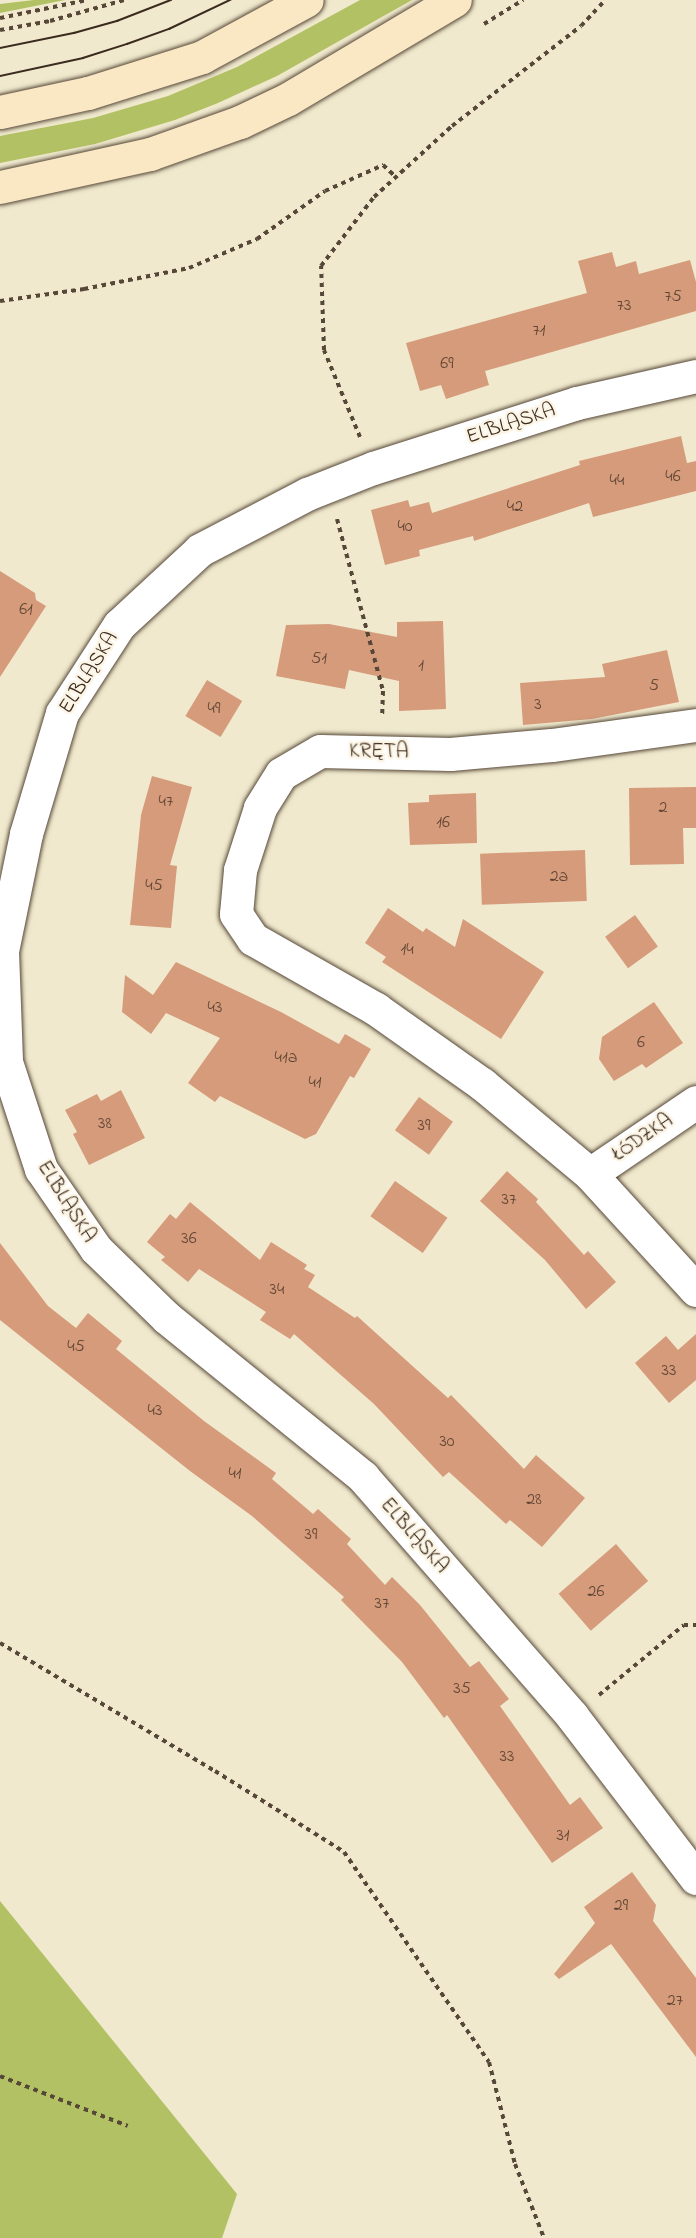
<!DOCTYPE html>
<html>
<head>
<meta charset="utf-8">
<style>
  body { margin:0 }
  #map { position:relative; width:696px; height:2238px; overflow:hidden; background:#f0e9cd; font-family:"Indie Flower",sans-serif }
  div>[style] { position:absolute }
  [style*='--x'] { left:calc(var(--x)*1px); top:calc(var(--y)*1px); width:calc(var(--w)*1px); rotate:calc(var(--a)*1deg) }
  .green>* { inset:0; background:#b2c164 }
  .building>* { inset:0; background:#d59b7b; transform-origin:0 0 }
  .path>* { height:4px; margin-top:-2px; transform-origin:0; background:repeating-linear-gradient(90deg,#564738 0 4.5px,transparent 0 9px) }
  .roads { filter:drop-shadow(0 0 2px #564738) drop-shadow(0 0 2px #564738) }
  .minor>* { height:33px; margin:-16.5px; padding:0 16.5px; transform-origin:16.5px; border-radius:16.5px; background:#fff }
  .secondary>* { height:33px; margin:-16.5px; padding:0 16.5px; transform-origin:16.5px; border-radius:16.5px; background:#fae7c3 }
  .tram>* { height:1.5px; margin:-0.75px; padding:0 0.75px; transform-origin:0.75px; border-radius:0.75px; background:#3b2a1e }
  span { translate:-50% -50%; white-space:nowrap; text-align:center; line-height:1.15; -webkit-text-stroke:5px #fcf5e5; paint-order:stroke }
  .number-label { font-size:18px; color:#624635 }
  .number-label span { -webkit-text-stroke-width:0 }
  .street-label { font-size:21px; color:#3b2a1e }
</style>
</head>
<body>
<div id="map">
  <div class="green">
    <i style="clip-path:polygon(34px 0,65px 0,0 13px,0 4px)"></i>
    <i style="clip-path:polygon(360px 0,412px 0,277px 76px,218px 103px,175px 120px,95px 144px,0 163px,0 136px,93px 118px,168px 96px,237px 67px)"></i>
    <i style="clip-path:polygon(0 1901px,237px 2194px,222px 2238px,0 2238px)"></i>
  </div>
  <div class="building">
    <i style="clip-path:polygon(612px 252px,616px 267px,636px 261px,639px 274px,690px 260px,696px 282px,696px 311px,485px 371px,489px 385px,446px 399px,441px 385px,420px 391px,406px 343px,587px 293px,578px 261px)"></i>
    <i style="clip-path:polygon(681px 436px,687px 463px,696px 461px,696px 491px,593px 517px,589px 503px,474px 541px,473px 536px,419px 550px,420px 556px,385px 565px,371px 510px,408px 500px,410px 507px,429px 502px,432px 513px,580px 465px,579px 461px)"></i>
    <i style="clip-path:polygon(0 571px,35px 593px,36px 600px,46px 606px,0 677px)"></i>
    <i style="clip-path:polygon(443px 621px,446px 709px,399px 711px,399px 681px,349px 670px,345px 689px,276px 676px,286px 625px,329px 624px,397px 637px,397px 622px)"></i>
    <i style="clip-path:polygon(667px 650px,679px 702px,592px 719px,523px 725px,520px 683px,605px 677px,602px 664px)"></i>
    <i style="left:207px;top:680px;width:41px;height:42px;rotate:31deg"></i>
    <i style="clip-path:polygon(152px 776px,192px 787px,170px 865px,177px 866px,171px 928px,130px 925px,141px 815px)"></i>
    <i style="clip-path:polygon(696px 787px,696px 828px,683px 828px,684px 864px,630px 865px,629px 788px)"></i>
    <i style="clip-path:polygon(476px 793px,477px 843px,410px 845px,408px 803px,429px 802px,429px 795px)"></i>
    <i style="left:585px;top:850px;width:51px;height:105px;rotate:88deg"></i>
    <i style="clip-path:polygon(388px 908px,423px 932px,426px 928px,455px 947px,463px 919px,544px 972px,501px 1039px,382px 962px,386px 957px,365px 943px)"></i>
    <i style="left:635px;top:915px;width:39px;height:37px;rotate:54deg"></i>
    <i style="clip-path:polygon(176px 962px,281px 1012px,339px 1044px,345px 1034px,371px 1049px,354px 1078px,350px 1076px,316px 1134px,305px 1139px,220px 1096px,215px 1102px,188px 1083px,220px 1038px,166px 1013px,151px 1034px,122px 1012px,125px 975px,153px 995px)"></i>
    <i style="clip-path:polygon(654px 1002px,683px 1043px,646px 1068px,642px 1064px,614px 1081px,599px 1059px,602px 1037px)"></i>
    <i style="clip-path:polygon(121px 1090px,145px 1138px,89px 1165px,73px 1134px,77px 1132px,65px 1110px,97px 1094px,101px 1101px)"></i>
    <i style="left:419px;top:1097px;width:42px;height:41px;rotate:36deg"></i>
    <i style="clip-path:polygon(507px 1171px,538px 1199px,536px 1202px,584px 1255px,588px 1251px,616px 1282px,586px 1309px,545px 1260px,480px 1201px)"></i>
    <i style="left:395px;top:1181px;width:64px;height:43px;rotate:35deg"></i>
    <i style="clip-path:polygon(190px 1202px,260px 1260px,271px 1242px,307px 1265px,304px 1269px,315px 1275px,308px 1287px,355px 1318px,357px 1316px,448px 1398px,451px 1395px,524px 1469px,536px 1455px,585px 1498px,542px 1547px,510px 1520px,506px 1524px,449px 1472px,443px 1477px,374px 1404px,294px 1334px,290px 1339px,260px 1320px,266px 1312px,199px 1269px,188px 1282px,161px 1260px,165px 1257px,147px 1242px,170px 1214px,176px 1219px)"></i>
    <i style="clip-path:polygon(0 1243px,48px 1306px,76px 1328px,88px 1313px,122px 1341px,116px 1349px,204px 1421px,276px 1473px,272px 1479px,313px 1514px,318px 1509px,351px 1539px,347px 1544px,385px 1585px,392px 1577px,420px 1605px,470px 1667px,479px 1661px,509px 1699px,500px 1706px,570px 1805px,580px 1797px,603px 1828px,552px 1863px,447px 1715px,444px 1718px,402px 1662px,341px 1600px,344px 1597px,252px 1516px,190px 1471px,0 1320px)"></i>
    <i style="clip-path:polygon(696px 1334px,696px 1380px,669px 1403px,635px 1363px,666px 1336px,678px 1350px)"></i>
    <i style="left:616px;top:1544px;width:49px;height:76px;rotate:49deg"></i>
    <i style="clip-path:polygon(632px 1872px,656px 1905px,653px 1921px,696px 1978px,696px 2057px,611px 1944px,559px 1979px,554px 1974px,595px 1923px,584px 1907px)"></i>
  </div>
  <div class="path">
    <i style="--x:0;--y:18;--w:89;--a:-11.7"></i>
    <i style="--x:484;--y:24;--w:46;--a:-31.6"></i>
    <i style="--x:0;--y:30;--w:51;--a:-10.2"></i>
    <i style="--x:50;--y:21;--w:77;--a:-15.8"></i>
    <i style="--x:0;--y:301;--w:85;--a:-8.1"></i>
    <i style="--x:84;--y:289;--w:107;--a:-11.3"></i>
    <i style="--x:189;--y:268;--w:74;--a:-23.1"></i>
    <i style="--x:257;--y:239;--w:83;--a:-35.2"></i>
    <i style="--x:325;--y:191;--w:64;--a:-24.1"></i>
    <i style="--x:383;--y:165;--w:18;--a:43"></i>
    <i style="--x:360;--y:437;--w:94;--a:-112.5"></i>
    <i style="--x:324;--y:350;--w:84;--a:-92"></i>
    <i style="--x:321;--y:266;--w:87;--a:-52.5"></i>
    <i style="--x:374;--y:197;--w:105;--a:-42.3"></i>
    <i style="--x:452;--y:126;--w:163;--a:-37.8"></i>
    <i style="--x:581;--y:26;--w:35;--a:-47"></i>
    <i style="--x:337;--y:519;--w:178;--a:75"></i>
    <i style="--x:383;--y:691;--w:27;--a:92"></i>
    <i style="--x:0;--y:1643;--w:250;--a:30.8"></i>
    <i style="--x:215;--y:1771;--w:152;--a:32.1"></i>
    <i style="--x:344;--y:1852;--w:255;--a:55.4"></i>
    <i style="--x:489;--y:2062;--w:105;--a:75.7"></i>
    <i style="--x:515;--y:2164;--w:79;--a:68.6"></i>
    <i style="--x:599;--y:1695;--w:110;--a:-39.5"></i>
    <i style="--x:684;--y:1625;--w:12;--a:0"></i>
    <i style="--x:0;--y:2076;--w:137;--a:21.3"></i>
  </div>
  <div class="roads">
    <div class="minor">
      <i style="--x:696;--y:376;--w:122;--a:167.2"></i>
      <i style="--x:577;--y:403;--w:214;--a:162.3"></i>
      <i style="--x:373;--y:468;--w:71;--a:158.5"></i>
      <i style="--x:307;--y:494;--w:121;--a:152.4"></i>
      <i style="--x:200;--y:550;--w:110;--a:137.2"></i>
      <i style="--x:119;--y:625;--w:105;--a:122.9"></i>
      <i style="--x:62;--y:713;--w:126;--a:106.6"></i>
      <i style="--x:26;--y:834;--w:119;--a:101.6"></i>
      <i style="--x:2;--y:951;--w:111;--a:87.9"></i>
      <i style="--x:6;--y:1062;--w:113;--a:71.9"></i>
      <i style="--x:41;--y:1169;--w:97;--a:55.5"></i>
      <i style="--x:96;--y:1249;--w:99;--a:44.2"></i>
      <i style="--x:167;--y:1318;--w:252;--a:39"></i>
      <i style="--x:363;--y:1477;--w:317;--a:48.8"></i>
      <i style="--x:572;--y:1716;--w:204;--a:52.6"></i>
      <i style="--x:696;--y:725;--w:146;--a:172.1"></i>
      <i style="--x:551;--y:745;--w:101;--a:174.9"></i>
      <i style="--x:450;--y:754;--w:130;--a:-178.7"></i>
      <i style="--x:320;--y:751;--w:45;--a:149.5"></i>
      <i style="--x:281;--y:774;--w:40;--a:122"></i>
      <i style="--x:260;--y:808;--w:65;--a:107.9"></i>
      <i style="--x:240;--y:870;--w:44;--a:95.2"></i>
      <i style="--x:236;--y:914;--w:30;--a:56"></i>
      <i style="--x:253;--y:939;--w:142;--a:29.6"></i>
      <i style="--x:376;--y:1009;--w:130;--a:35.3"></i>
      <i style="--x:482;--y:1084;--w:141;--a:39.8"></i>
      <i style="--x:590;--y:1174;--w:157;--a:47.6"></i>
      <i style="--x:590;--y:1174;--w:128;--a:-34.2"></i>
    </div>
    <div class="secondary">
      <i style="--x:0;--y:112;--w:90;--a:-12.2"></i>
      <i style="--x:88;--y:93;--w:120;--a:-17.5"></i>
      <i style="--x:202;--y:57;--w:119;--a:-28.5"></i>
      <i style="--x:0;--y:187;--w:154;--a:-12.4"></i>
      <i style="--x:150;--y:154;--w:96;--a:-19.6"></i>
      <i style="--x:240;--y:122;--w:53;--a:-25.6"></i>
      <i style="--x:288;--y:99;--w:194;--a:-30.7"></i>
    </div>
  </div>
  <div class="tram">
    <i style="--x:0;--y:48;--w:76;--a:-11.5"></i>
    <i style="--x:74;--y:33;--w:45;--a:-15.6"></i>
    <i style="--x:117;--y:21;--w:58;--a:-21.3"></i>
    <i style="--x:0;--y:76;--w:85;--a:-12.2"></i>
    <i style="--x:83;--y:58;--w:46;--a:-17.7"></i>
    <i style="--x:127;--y:44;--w:45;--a:-19.7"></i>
    <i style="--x:169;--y:29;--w:68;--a:-25.4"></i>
  </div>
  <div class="number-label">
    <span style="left:673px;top:297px">75</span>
    <span style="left:624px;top:306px">73</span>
    <span style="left:539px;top:331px">71</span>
    <span style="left:447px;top:364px">69</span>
    <span style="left:673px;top:477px">46</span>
    <span style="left:617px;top:481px">44</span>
    <span style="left:515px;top:507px">42</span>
    <span style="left:405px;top:527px">40</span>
    <span style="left:26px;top:610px">61</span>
    <span style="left:319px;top:659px">51</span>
    <span style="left:421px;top:666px">1</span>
    <span style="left:654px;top:686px">5</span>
    <span style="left:538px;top:705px">3</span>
    <span style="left:214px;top:709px">49</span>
    <span style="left:166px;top:802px">47</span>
    <span style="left:663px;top:808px">2</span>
    <span style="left:443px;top:823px">16</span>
    <span style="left:559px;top:877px">2a</span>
    <span style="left:154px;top:886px">45</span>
    <span style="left:407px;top:950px">14</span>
    <span style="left:215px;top:1008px">43</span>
    <span style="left:641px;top:1043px">6</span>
    <span style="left:286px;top:1058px">41a</span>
    <span style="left:315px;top:1083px">41</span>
    <span style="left:105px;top:1124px">38</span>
    <span style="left:424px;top:1126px">39</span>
    <span style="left:509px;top:1200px">37</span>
    <span style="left:189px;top:1239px">36</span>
    <span style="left:277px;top:1290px">34</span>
    <span style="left:76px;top:1347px">45</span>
    <span style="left:669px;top:1371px">33</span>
    <span style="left:155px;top:1411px">43</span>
    <span style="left:447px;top:1442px">30</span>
    <span style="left:235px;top:1474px">41</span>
    <span style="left:534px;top:1500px">28</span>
    <span style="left:311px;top:1535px">39</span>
    <span style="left:596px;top:1592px">26</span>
    <span style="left:382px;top:1604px">37</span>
    <span style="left:462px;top:1689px">35</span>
    <span style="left:507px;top:1757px">33</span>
    <span style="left:563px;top:1836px">31</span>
    <span style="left:621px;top:1906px">29</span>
    <span style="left:675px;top:2001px">27</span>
  </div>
  <div class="street-label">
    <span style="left:511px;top:424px;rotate:-18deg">ELBLĄSKA</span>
    <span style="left:89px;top:673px;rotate:-58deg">ELBLĄSKA</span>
    <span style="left:379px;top:752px;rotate:1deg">KRĘTA</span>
    <span style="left:643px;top:1138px;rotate:-34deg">ŁÓDZKA</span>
    <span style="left:66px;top:1202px;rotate:58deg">ELBLĄSKA</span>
    <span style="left:414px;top:1536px;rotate:49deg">ELBLĄSKA</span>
  </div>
</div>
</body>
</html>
